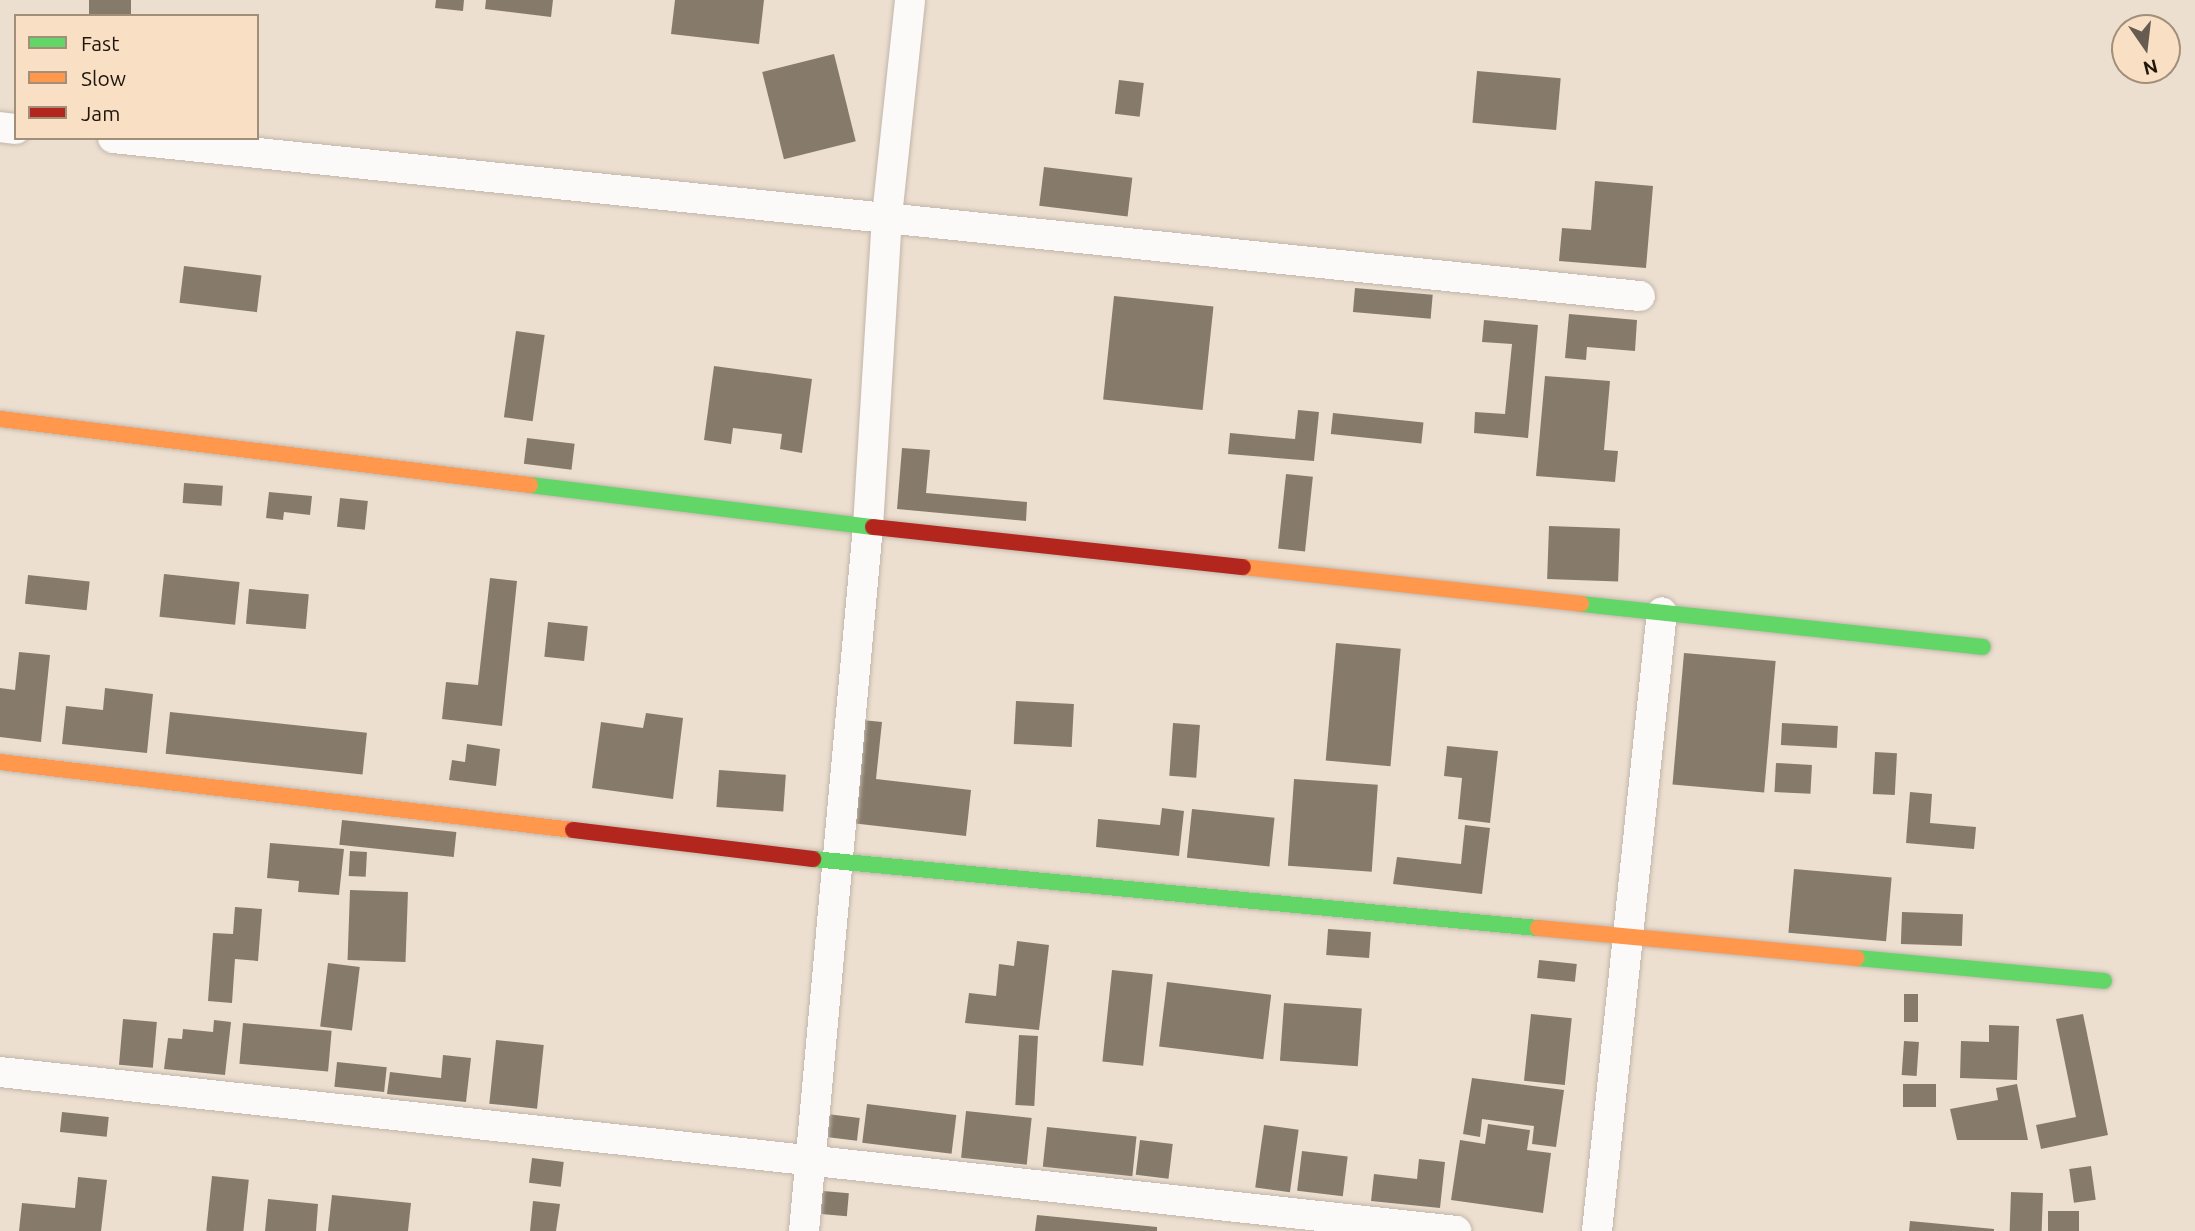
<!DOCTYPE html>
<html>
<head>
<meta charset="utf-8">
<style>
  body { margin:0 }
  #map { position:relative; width:2195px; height:1231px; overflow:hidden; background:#eddfd0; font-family:Ubuntu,sans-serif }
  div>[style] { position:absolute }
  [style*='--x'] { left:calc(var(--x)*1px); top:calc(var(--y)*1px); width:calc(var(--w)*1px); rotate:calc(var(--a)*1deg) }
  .building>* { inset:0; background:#867b6b; transform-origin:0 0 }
  .roads { filter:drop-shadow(0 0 2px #c1b6aa) drop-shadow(0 0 2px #c1b6aa) }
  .street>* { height:30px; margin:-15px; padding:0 15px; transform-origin:15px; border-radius:15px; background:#fcfaf8 }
  .fast>* { height:16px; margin:-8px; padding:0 8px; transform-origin:8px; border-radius:8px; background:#63d668 }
  .slow>* { height:16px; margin:-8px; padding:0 8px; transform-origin:8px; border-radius:8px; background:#ff974d }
  .jam>* { height:16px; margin:-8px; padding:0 8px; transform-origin:8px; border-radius:8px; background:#b3261e }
  span { translate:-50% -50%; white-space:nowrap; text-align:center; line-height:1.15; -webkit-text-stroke:7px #f9dfc4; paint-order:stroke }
  .legend { position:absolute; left:14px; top:14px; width:245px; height:126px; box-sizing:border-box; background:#f9dfc4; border:2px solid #a28f7a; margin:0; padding:9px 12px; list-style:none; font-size:21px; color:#1f160c }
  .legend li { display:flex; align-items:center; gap:14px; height:35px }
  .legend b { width:35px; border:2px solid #a28f7a }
  .north { position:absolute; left:2111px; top:14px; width:70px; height:70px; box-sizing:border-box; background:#f9dfc4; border:2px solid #a28f7a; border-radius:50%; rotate:166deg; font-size:19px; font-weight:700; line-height:28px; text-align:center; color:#1f160c }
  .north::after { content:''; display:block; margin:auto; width:24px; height:32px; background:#675c51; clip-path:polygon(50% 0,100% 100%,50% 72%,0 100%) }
</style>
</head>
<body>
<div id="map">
  <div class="building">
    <i style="left:89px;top:0;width:42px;height:16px"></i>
    <i style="clip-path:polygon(436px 0,464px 0,463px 11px,435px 8px)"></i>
    <i style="clip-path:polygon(486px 0,553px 0,551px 17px,485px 9px)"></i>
    <i style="clip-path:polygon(675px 0,764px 0,759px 44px,671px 34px)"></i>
    <i style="left:834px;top:54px;width:90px;height:74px;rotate:76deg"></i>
    <i style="left:1477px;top:71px;width:84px;height:52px;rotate:5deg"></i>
    <i style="left:1119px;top:80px;width:25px;height:34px;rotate:7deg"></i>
    <i style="left:1044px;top:167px;width:89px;height:39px;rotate:7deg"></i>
    <i style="clip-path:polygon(1595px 181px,1653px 186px,1646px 268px,1559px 261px,1562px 228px,1591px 230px)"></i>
    <i style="left:184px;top:266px;width:78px;height:37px;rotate:7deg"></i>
    <i style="left:1355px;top:288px;width:78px;height:24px;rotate:5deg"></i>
    <i style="left:1114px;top:296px;width:100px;height:104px;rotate:6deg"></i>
    <i style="clip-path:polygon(1569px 314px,1637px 320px,1635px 351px,1587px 347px,1586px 360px,1565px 358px)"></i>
    <i style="clip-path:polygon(1484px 320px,1538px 325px,1528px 438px,1474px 433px,1475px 412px,1505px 414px,1512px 344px,1482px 342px)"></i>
    <i style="left:516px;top:331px;width:29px;height:87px;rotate:8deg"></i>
    <i style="clip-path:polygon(714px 366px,812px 379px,802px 453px,780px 449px,782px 434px,733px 428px,731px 444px,704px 440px)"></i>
    <i style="clip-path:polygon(1545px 376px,1610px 381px,1604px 450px,1618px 451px,1615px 482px,1536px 476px)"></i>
    <i style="clip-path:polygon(1298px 410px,1319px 412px,1314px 461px,1228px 454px,1230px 433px,1295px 439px)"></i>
    <i style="left:1333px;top:413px;width:91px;height:21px;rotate:6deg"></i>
    <i style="left:527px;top:438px;width:48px;height:26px;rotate:7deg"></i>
    <i style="clip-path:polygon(902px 448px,930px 450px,926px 493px,1027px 502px,1026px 521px,897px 509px)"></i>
    <i style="left:1286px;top:474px;width:27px;height:75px;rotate:6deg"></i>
    <i style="left:184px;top:483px;width:39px;height:20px;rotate:4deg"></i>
    <i style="clip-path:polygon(269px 492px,312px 496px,310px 515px,284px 512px,283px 520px,266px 518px)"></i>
    <i style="left:340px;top:498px;width:28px;height:29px;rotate:6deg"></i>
    <i style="left:1549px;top:526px;width:71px;height:53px;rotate:2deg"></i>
    <i style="left:164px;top:574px;width:76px;height:43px;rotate:6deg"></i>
    <i style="left:28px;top:575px;width:62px;height:29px;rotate:6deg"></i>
    <i style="clip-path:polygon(490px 578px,517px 581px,502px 726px,442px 719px,446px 682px,478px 685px)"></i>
    <i style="left:249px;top:589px;width:60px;height:35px;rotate:5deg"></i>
    <i style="left:548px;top:622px;width:40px;height:35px;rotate:6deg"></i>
    <i style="left:1336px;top:643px;width:65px;height:118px;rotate:5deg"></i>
    <i style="clip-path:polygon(19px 652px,50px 655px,41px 742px,0 737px,0 688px,15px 690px)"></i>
    <i style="left:1684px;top:653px;width:92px;height:132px;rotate:5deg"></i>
    <i style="clip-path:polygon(105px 688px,153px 694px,147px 753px,62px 744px,66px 706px,103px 710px)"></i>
    <i style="left:1016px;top:701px;width:58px;height:43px;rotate:3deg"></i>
    <i style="left:170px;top:712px;width:198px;height:42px;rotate:6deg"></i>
    <i style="clip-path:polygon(646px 713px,683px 718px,673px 799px,592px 788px,601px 722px,643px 728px)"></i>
    <i style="clip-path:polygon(862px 720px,882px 722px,876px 779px,971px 790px,966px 836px,851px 823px)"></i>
    <i style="left:1173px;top:723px;width:27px;height:53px;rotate:4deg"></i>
    <i style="left:1782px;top:723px;width:56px;height:22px;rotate:3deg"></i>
    <i style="clip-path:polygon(467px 744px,500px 749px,496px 786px,449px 780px,452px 760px,465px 762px)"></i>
    <i style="clip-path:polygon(1447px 746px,1498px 751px,1490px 823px,1458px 819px,1462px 778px,1444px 776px)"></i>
    <i style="left:1875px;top:752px;width:22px;height:42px;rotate:3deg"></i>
    <i style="left:1776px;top:763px;width:36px;height:29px;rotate:3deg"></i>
    <i style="left:719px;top:770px;width:67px;height:37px;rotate:4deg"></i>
    <i style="left:1294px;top:779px;width:84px;height:87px;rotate:4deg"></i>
    <i style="clip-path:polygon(1910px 792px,1932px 794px,1930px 823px,1976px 827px,1974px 849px,1906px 843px)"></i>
    <i style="clip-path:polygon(1162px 808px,1184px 811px,1179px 856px,1096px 847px,1098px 819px,1160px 825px)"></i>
    <i style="left:1192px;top:809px;width:83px;height:49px;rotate:6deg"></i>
    <i style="left:342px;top:820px;width:115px;height:25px;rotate:6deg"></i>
    <i style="clip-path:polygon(1465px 825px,1490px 828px,1482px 894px,1393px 884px,1397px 857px,1461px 864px)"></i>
    <i style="clip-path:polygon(270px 843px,344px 849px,339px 895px,298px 892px,299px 881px,267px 878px)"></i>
    <i style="left:350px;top:851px;width:17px;height:25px;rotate:3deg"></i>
    <i style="left:1794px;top:869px;width:98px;height:64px;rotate:5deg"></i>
    <i style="left:350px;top:890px;width:58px;height:70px;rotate:2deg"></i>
    <i style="clip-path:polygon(235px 907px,262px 909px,258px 961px,235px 959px,232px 1003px,208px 1001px,213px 933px,233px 934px)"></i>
    <i style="left:1902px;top:912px;width:61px;height:32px;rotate:2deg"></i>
    <i style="left:1328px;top:929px;width:43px;height:26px;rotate:4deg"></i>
    <i style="clip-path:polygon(1017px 941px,1049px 945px,1039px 1030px,965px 1023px,969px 993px,996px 996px,999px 964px,1014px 966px)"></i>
    <i style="left:1539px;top:960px;width:38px;height:18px;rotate:6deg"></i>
    <i style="left:328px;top:963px;width:32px;height:64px;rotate:7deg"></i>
    <i style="left:1112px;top:970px;width:41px;height:92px;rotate:6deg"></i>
    <i style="left:1167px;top:982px;width:105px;height:65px;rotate:7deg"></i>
    <i style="left:1904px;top:994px;width:14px;height:28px"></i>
    <i style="left:1284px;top:1003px;width:78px;height:58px;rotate:4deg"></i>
    <i style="left:1531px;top:1014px;width:41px;height:67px;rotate:6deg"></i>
    <i style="clip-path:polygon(2083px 1014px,2108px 1135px,2041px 1149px,2036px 1125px,2076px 1117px,2056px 1019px)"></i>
    <i style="left:123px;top:1019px;width:34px;height:46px;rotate:5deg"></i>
    <i style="clip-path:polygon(214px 1020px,231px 1022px,225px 1075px,164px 1069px,168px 1038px,182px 1039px,183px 1029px,213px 1032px)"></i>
    <i style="left:243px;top:1023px;width:89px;height:41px;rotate:5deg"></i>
    <i style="clip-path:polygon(1989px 1025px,2019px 1026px,2017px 1080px,1960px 1078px,1961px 1041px,1989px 1042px)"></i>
    <i style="left:1019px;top:1035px;width:19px;height:70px;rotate:3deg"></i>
    <i style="left:496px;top:1040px;width:48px;height:64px;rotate:6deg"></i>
    <i style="left:1904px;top:1041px;width:15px;height:34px;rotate:4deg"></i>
    <i style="clip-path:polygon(443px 1055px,471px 1058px,466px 1102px,387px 1094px,390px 1072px,441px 1078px)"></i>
    <i style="left:337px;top:1062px;width:50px;height:25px;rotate:6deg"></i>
    <i style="clip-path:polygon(1472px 1078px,1564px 1090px,1556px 1147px,1532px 1144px,1534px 1126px,1482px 1119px,1480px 1137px,1463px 1134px)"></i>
    <i style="left:1903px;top:1084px;width:33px;height:23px"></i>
    <i style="clip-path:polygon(2017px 1084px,2028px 1140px,1957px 1140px,1950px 1109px,1998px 1100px,1996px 1088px)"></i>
    <i style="left:867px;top:1104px;width:90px;height:39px;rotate:7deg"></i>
    <i style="left:966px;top:1111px;width:66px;height:47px;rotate:6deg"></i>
    <i style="left:62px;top:1112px;width:47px;height:20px;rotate:6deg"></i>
    <i style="left:827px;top:1114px;width:33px;height:23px;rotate:7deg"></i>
    <i style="clip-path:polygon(1488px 1124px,1530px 1130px,1527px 1150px,1551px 1153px,1543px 1213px,1451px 1200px,1460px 1140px,1485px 1144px)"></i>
    <i style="left:1264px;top:1125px;width:35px;height:63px;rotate:8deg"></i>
    <i style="left:1047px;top:1127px;width:90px;height:40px;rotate:6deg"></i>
    <i style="left:1140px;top:1140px;width:33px;height:35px;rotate:7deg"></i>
    <i style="left:1302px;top:1151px;width:46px;height:40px;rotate:7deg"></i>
    <i style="left:532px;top:1158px;width:32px;height:25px;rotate:7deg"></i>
    <i style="clip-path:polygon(1419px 1159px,1445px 1162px,1440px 1208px,1371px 1201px,1374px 1174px,1417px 1179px)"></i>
    <i style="left:2091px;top:1166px;width:34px;height:22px;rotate:82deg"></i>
    <i style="left:212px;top:1176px;width:37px;height:55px;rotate:6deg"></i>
    <i style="clip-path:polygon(78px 1177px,107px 1180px,101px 1231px,19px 1231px,22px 1203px,75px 1208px)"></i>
    <i style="left:812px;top:1190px;width:37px;height:23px;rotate:5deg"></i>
    <i style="left:2011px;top:1192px;width:32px;height:39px;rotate:2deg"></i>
    <i style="clip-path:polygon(332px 1195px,411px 1203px,408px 1231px,328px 1231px)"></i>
    <i style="clip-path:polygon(268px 1199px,318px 1204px,316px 1231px,265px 1231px)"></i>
    <i style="clip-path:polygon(533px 1201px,560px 1204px,556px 1231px,530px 1231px)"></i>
    <i style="left:2048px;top:1211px;width:31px;height:20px"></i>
    <i style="clip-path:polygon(1037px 1215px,1157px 1227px,1157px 1231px,1035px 1231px)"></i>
    <i style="clip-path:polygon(1910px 1221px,1994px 1229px,1994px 1231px,1909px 1231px)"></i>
  </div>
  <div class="roads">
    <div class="street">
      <i style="--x:0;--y:127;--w:16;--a:7"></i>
      <i style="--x:113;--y:138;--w:1535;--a:5.91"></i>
      <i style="--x:0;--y:1072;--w:1465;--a:6.23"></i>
      <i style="--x:804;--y:1231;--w:707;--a:-84.81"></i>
      <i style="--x:868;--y:527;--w:312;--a:-86.5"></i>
      <i style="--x:887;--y:216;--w:217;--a:-83.9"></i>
      <i style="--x:1597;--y:1231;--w:622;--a:-84.01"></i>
    </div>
    <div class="fast">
      <i style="--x:530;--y:485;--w:346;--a:7"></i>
      <i style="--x:1581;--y:604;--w:404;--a:6.1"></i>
      <i style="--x:813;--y:859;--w:728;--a:5.44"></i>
      <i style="--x:1857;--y:958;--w:248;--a:5.3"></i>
    </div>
    <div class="slow">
      <i style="--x:0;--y:419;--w:534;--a:7.1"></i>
      <i style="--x:1243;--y:567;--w:340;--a:6.2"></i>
      <i style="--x:0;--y:762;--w:577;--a:6.77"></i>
      <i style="--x:1538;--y:928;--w:320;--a:5.4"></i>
    </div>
    <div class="jam">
      <i style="--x:873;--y:527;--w:372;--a:6.2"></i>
      <i style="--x:573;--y:830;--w:242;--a:6.9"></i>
    </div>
  </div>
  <ul class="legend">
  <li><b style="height:9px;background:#63d668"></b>Fast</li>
  <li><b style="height:9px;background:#ff974d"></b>Slow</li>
  <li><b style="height:9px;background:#b3261e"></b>Jam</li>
  </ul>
  <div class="north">N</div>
</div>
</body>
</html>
